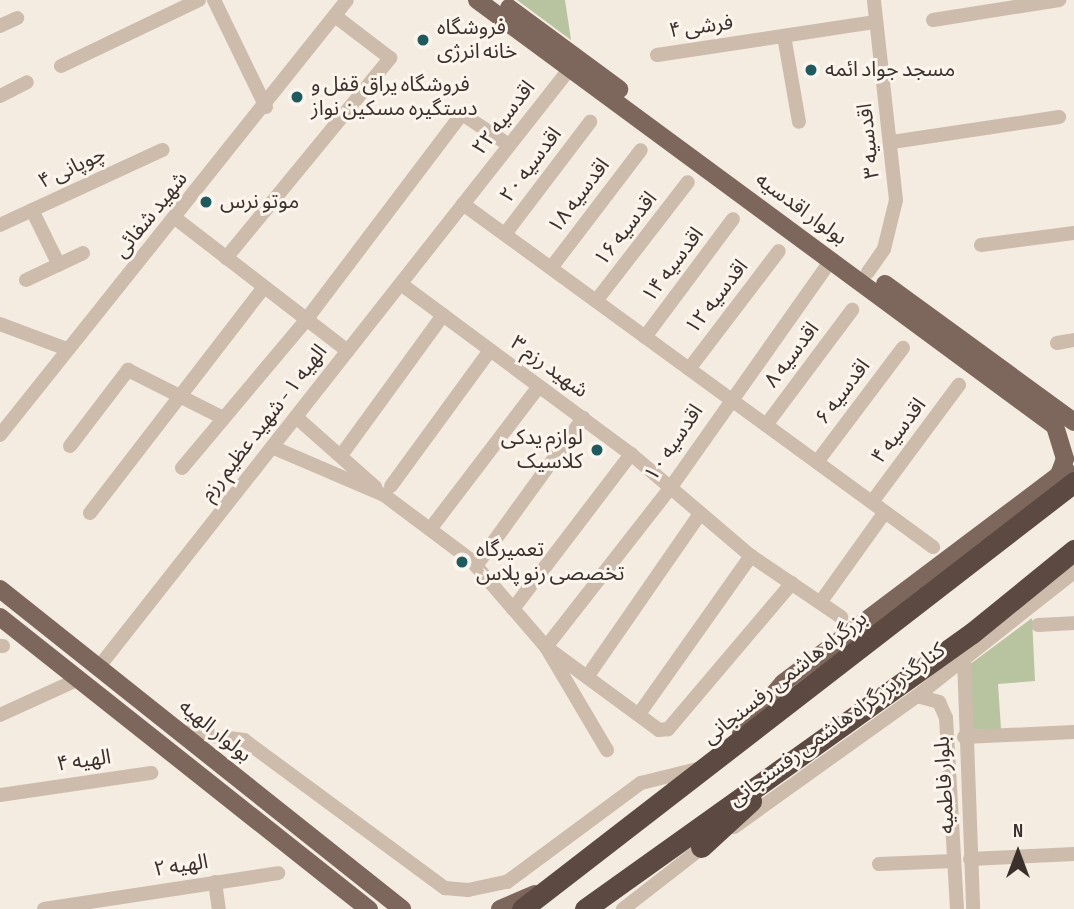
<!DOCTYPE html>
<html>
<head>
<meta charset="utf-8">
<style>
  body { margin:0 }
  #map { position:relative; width:1074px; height:909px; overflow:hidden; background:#f4ebe1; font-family:"Sofia Sans Condensed","Noto Sans Arabic",sans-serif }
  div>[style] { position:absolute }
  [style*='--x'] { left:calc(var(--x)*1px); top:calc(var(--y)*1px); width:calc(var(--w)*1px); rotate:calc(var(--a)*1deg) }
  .green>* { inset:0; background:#b8c4a0 }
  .minor>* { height:14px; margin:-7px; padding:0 7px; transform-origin:7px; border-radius:7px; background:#cdbbac }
  .major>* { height:18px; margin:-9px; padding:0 9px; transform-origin:9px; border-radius:9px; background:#7d675c }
  .highway>* { height:21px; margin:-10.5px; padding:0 10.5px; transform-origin:10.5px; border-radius:10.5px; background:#5c4a42 }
  .dots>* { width:19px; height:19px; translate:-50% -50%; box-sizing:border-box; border:4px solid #fbf5ee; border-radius:50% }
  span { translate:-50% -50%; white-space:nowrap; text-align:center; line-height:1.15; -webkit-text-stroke:6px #fbf5ee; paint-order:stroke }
  .street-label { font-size:21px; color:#3b302b }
  .poi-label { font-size:21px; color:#3b302b }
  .left { translate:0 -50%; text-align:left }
  .right { translate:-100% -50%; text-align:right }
  .north { position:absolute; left:983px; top:818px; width:70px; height:70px; -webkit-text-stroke:5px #fbf5ee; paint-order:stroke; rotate:0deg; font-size:19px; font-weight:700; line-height:28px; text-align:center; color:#3b302b }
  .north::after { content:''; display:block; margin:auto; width:24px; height:32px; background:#3b302b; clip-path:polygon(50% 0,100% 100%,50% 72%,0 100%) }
</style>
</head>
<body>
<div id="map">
  <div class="green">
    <i style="clip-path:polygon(517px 0,565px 0,571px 40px)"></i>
    <i style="clip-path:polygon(1032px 618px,1035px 681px,998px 684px,1001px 729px,970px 730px,969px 665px)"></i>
  </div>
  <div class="minor">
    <i style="--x:214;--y:0;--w:119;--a:64.1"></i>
    <i style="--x:933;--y:20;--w:128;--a:-9"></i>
    <i style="--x:0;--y:26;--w:19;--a:-25"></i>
    <i style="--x:784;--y:36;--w:87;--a:80.1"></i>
    <i style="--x:657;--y:55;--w:221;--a:-8.6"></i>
    <i style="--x:61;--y:66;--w:153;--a:-25.6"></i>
    <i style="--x:0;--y:96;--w:30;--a:-27"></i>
    <i style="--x:892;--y:142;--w:169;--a:-8.5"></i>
    <i style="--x:463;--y:204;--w:582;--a:36.12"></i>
    <i style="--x:32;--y:210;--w:61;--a:63.9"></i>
    <i style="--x:175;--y:218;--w:218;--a:37.6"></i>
    <i style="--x:0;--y:225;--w:179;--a:-24.8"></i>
    <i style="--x:505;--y:234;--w:141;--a:-52.8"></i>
    <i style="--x:981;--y:245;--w:94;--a:-7.4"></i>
    <i style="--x:226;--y:258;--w:259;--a:-50.6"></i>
    <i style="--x:390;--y:58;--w:69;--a:-142.6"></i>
    <i style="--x:551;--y:268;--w:148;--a:-52.7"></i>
    <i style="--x:868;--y:272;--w:28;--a:-55"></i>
    <i style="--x:884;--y:249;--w:50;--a:-76.2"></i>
    <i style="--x:896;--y:200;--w:201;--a:-96.3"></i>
    <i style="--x:26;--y:280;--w:63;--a:-25.3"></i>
    <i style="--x:401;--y:284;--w:286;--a:36.5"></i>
    <i style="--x:631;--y:454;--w:157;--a:40.4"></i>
    <i style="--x:751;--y:556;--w:109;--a:34.1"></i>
    <i style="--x:596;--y:301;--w:150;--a:-52.3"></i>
    <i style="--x:0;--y:324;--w:72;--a:20.5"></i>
    <i style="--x:645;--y:337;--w:147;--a:-53.3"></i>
    <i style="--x:1057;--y:343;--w:17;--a:-10"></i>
    <i style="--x:689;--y:369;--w:148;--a:-52.7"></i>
    <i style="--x:296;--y:417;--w:106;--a:41.5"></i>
    <i style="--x:766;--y:425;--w:144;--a:-53.2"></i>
    <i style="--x:0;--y:435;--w:556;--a:-51.42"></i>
    <i style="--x:70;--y:446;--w:96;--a:-52.7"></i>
    <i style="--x:128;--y:370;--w:106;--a:26.8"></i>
    <i style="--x:272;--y:447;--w:122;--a:23.2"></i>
    <i style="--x:384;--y:495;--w:109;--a:36.8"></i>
    <i style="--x:471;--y:560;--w:115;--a:49.2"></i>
    <i style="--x:546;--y:647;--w:120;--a:59.4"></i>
    <i style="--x:345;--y:450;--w:167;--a:-54"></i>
    <i style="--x:817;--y:462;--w:143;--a:-53"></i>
    <i style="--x:182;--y:468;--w:193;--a:-50"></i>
    <i style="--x:306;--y:320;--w:258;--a:-52.9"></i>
    <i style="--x:462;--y:114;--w:56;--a:33.4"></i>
    <i style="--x:391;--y:486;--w:168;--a:-53.9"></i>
    <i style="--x:872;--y:502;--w:146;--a:-53.4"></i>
    <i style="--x:90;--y:513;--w:285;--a:-52.4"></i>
    <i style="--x:431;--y:528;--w:178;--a:-52.7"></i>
    <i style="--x:476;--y:566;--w:183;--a:-54.1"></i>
    <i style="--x:792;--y:583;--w:192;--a:130.3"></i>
    <i style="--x:668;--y:729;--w:9;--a:174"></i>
    <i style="--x:659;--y:730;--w:140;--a:-143.7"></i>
    <i style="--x:546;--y:647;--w:203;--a:-52"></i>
    <i style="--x:671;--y:487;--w:279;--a:-54.8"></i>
    <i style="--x:822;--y:600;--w:108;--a:-54.4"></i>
    <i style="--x:513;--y:609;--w:195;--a:-52.7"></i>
    <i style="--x:1038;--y:625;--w:36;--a:-3"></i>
    <i style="--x:0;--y:646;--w:3;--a:0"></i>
    <i style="--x:964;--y:659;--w:250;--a:87.9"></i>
    <i style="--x:98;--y:668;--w:771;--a:-51.79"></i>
    <i style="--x:587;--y:677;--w:198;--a:-55.3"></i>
    <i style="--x:917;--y:696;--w:23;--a:15"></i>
    <i style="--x:939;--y:702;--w:17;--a:66"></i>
    <i style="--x:946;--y:718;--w:191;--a:86.7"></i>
    <i style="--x:639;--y:714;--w:194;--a:-54.7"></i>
    <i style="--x:0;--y:715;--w:87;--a:-24.5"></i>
    <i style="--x:181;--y:732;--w:64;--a:7.2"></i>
    <i style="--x:244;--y:740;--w:250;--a:36.4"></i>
    <i style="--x:445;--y:888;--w:23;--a:5"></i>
    <i style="--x:468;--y:890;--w:40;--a:-12"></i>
    <i style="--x:507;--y:882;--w:167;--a:-36.5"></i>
    <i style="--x:641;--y:783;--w:58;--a:-14"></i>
    <i style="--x:964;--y:737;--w:110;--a:-2.6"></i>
    <i style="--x:0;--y:795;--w:153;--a:-8.3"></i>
    <i style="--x:734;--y:827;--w:225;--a:-35.6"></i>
    <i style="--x:917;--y:696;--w:200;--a:-38.3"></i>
    <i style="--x:970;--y:859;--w:104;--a:-2.8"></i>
    <i style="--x:879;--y:864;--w:75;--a:-2.3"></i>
    <i style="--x:215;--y:882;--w:27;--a:82"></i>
    <i style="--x:44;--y:909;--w:237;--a:-8.7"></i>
    <i style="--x:623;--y:909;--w:108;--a:-37.8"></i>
  </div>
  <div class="major">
    <i style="--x:477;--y:0;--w:718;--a:36.39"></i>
    <i style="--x:1055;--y:426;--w:34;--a:73"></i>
    <i style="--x:1065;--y:459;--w:17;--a:111"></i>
    <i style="--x:509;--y:8;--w:137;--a:36.4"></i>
    <i style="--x:885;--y:284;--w:234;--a:36.1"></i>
    <i style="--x:0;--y:589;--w:514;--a:38.52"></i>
    <i style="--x:0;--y:617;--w:471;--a:38.4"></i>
    <i style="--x:741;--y:733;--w:65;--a:-50"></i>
    <i style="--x:783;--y:683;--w:354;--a:-37"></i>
    <i style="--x:500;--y:909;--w:38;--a:-23"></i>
  </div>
  <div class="highway">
    <i style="--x:701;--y:847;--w:68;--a:-42.6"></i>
    <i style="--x:522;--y:909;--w:698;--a:-37.72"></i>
    <i style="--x:585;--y:909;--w:475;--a:-35.5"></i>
    <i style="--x:972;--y:633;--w:132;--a:-39.1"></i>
  </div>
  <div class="dots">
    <i style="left:423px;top:40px;background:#1f5a5e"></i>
    <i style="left:811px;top:70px;background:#1f5a5e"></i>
    <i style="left:297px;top:97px;background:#1f5a5e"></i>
    <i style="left:206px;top:202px;background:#1f5a5e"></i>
    <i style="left:597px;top:450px;background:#1f5a5e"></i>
    <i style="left:462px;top:562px;background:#1f5a5e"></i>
  </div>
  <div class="street-label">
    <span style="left:701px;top:27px;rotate:-8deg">فرشی ۴</span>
    <span style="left:504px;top:118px;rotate:-52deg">اقدسیه ۲۲</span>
    <span style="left:869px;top:141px;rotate:-96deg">اقدسیه ۳</span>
    <span style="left:531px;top:165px;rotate:-53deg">اقدسیه ۲۰</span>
    <span style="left:72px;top:168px;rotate:-25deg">چوپانی ۴</span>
    <span style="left:579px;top:196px;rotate:-53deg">اقدسیه ۱۸</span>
    <span style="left:801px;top:209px;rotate:36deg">بولوار اقدسیه</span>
    <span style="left:151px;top:215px;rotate:-51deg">شهید شفائی</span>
    <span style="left:626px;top:229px;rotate:-52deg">اقدسیه ۱۶</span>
    <span style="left:673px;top:265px;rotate:-53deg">اقدسیه ۱۴</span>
    <span style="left:717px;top:297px;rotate:-52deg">اقدسیه ۱۲</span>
    <span style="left:792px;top:355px;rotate:-53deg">اقدسیه ۸</span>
    <span style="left:549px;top:367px;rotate:36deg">شهید رزم ۳</span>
    <span style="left:843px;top:392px;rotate:-53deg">اقدسیه ۶</span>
    <span style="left:264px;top:423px;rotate:-52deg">الهیه ۱ - شهید عظیم رزم</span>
    <span style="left:899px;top:431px;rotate:-53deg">اقدسیه ۴</span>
    <span style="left:674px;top:443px;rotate:-56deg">اقدسیه ۱۰</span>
    <span style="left:785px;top:678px;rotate:-38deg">بزرگراه هاشمی رفسنجانی</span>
    <span style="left:837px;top:725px;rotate:-36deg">کنارگذر بزرگراه هاشمی رفسنجانی</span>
    <span style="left:215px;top:731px;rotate:39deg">بولوار الهیه</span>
    <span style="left:84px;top:761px;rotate:-8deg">الهیه ۴</span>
    <span style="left:945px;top:785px;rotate:-93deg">بلوار فاطمیه</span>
    <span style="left:181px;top:866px;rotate:-9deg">الهیه ۲</span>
  </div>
  <div class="poi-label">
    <span class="left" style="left:437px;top:40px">فروشگاه<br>خانه انرژی</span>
    <span class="left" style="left:825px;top:70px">مسجد جواد ائمه</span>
    <span class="left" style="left:311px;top:97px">فروشگاه یراق قفل و<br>دستگیره مسکین نواز</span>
    <span class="left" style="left:220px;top:202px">موتو نرس</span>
    <span class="right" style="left:583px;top:450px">لوازم یدکی<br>کلاسیک</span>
    <span class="left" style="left:476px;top:562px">تعمیرگاه<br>تخصصی رنو پلاس</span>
  </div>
  <div class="north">N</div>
</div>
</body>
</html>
